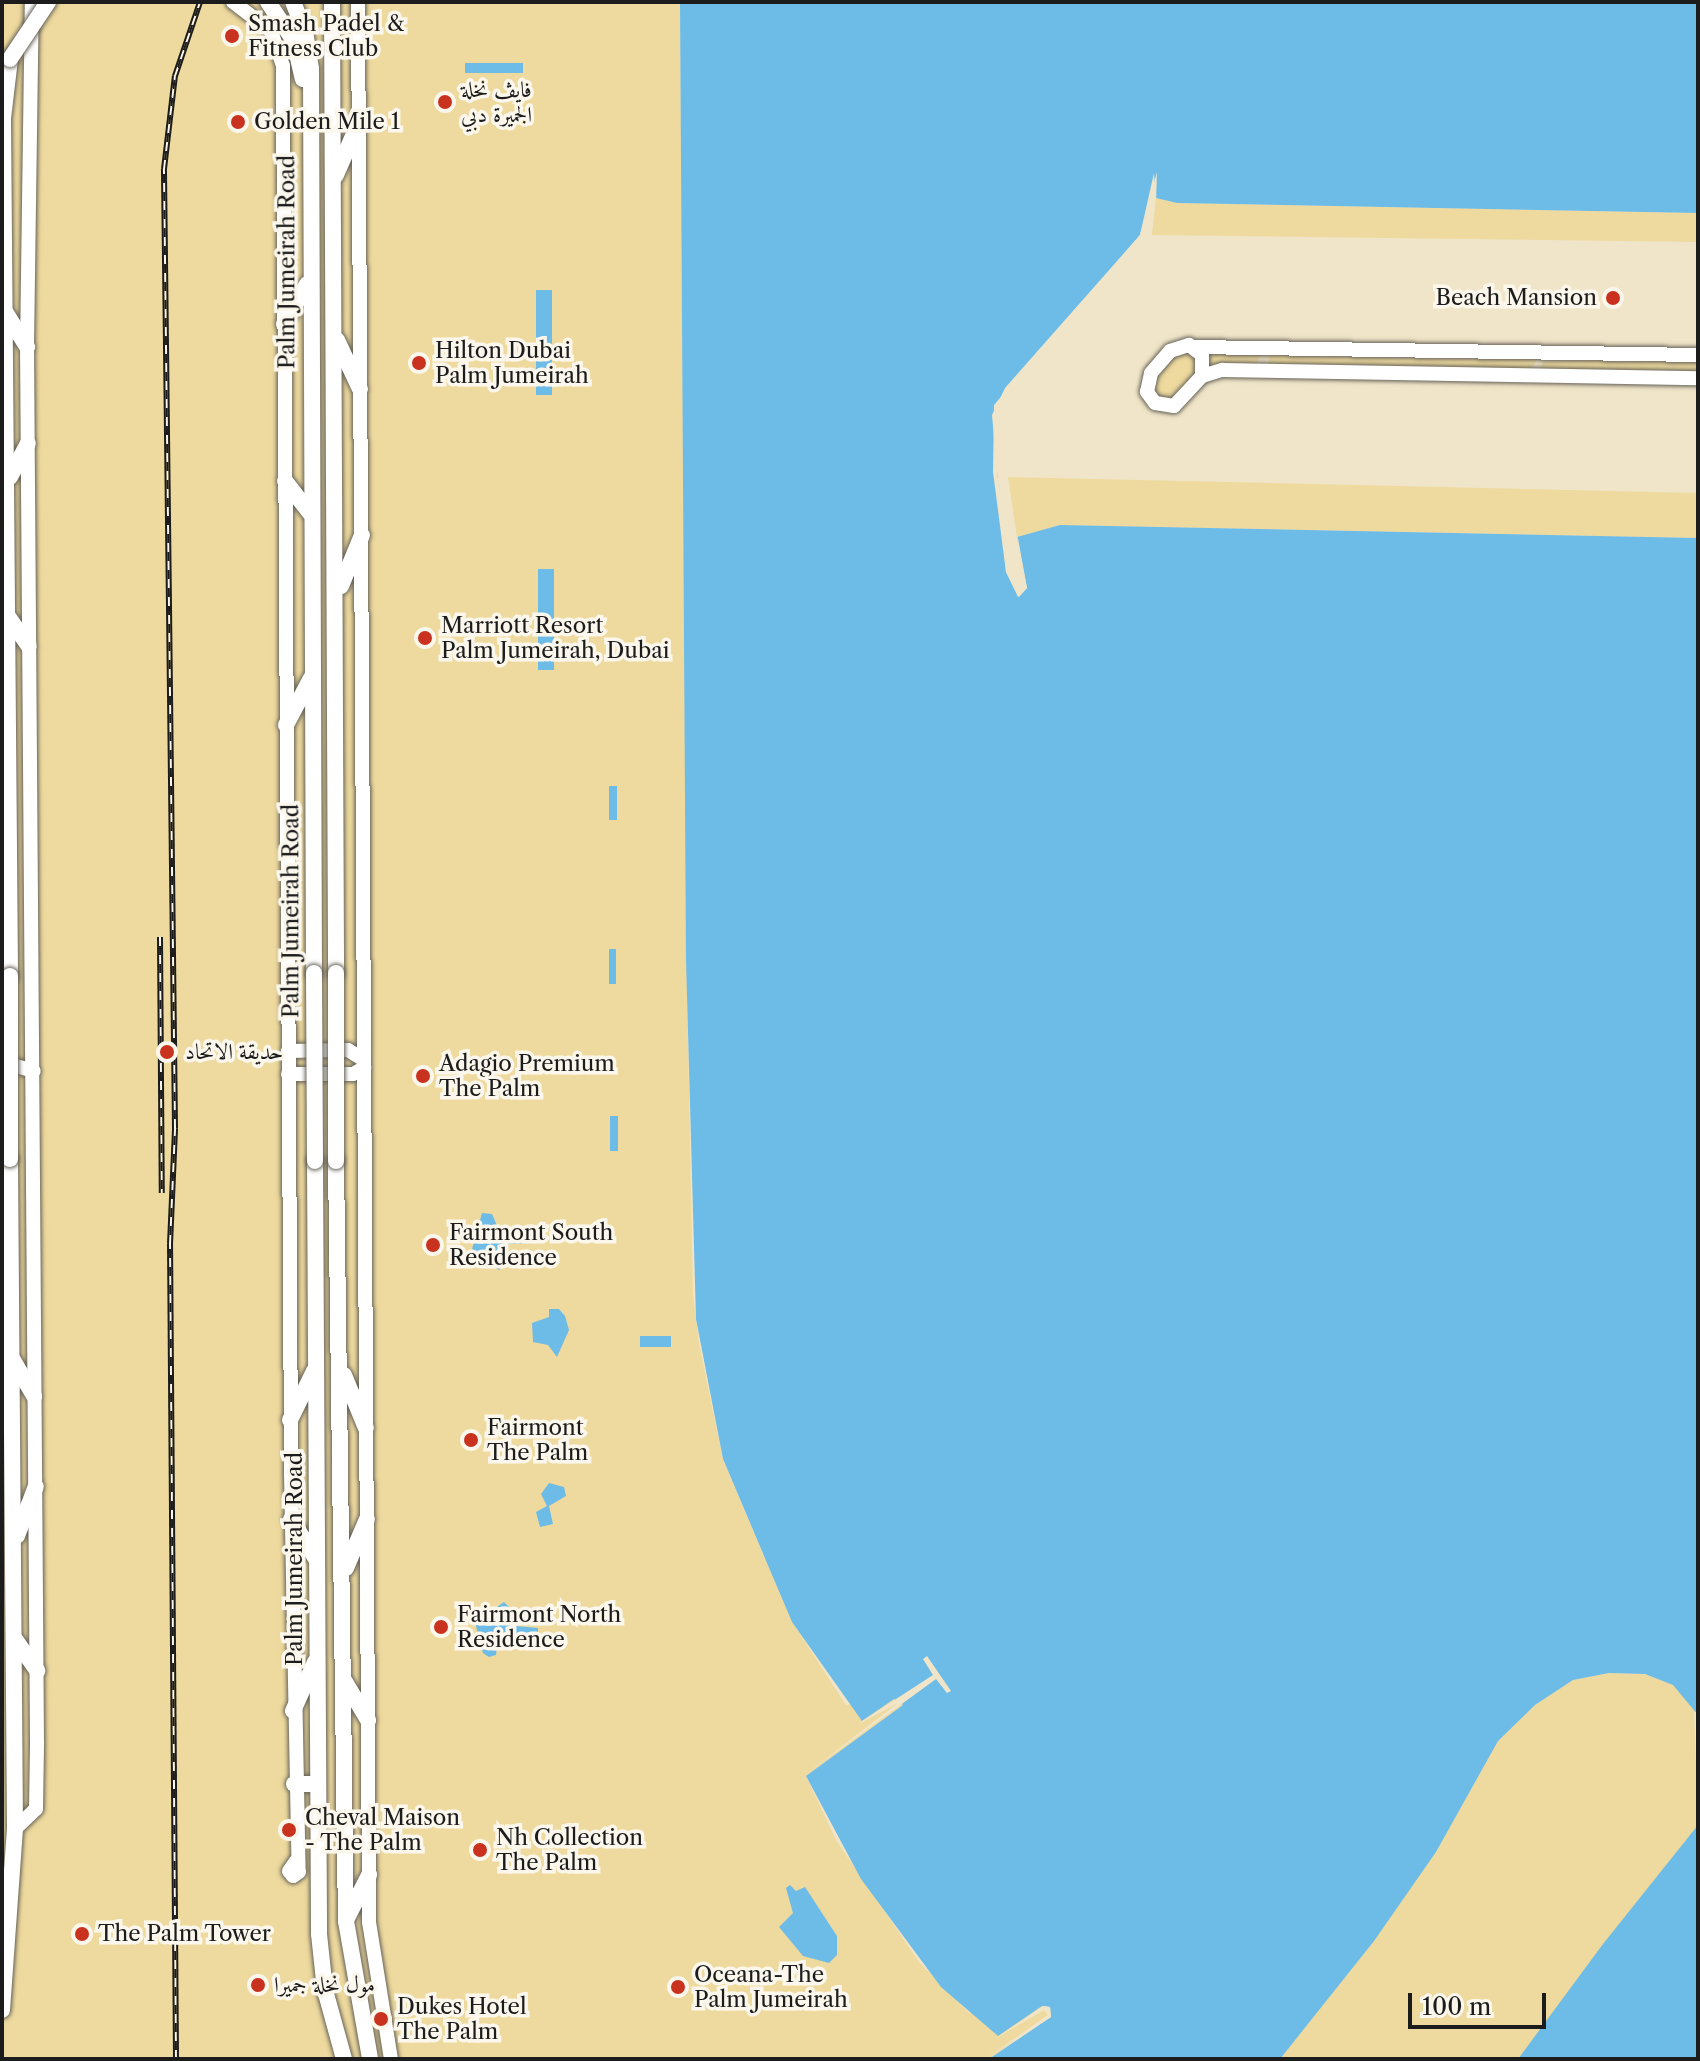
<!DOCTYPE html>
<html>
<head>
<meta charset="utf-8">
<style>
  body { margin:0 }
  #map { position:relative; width:1700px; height:2061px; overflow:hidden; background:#f0e5c8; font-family:"Libre Caslon Text",Amiri,serif }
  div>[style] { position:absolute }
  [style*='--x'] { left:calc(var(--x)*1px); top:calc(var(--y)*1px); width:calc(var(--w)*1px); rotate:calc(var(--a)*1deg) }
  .sand>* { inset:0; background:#eeda9e }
  .water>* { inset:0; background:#6dbbe7; transform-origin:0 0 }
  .pier>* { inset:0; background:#f0e5c8 }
  .roads { filter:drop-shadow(0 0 2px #666258) drop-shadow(0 0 2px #666258) }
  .minor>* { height:14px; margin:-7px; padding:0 7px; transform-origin:7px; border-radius:7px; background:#fff }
  .major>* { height:16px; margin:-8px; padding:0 8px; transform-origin:8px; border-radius:8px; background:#fff }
  .rail>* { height:6px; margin-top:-3px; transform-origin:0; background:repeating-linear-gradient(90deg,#fbf7ec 0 9px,#1c1c1c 0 18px); box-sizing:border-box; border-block:2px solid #1c1c1c }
  .bridges { filter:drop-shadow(0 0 2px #666258) drop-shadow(0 0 2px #666258) }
  .major-bridge>* { height:16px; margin:-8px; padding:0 8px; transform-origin:8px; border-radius:8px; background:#fff }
  .dots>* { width:22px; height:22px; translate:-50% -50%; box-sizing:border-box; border:4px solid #fbf7ec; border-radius:50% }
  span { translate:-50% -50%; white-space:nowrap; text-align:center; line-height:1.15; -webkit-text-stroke:7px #fbf7ec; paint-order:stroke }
  .poi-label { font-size:22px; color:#1c1c1c }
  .left { translate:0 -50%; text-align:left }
  .right { translate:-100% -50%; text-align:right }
  .street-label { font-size:22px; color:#1c1c1c }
  .frame { position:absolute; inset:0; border:4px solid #1c1c1c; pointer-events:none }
  .scale { position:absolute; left:1408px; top:1993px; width:138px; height:36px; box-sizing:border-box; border:4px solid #1c1c1c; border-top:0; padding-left:10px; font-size:24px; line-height:28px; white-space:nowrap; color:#1c1c1c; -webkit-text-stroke:6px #fbf7ec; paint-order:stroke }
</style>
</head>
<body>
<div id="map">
  <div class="sand">
    <i style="clip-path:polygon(2px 2px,680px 2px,687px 993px,693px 1295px,699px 1343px,723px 1460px,792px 1622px,846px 1705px,894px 1699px,903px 1705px,806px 1776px,836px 1840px,919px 1962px,969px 2013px,1043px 2006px,1053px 2012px,989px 2059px,2px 2059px)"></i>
    <i style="clip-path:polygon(1156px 198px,1177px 203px,1698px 213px,1698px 242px,1152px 235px)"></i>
    <i style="clip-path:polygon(1189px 349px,1203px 366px,1169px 404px,1153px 394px,1153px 379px,1172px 355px)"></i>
    <i style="clip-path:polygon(1204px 350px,1261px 353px,1256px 366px,1210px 368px)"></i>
    <i style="clip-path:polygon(1270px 355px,1459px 359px,1538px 358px,1530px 371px,1268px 364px)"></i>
    <i style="clip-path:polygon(1620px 359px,1698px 361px,1698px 374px,1539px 371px,1543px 362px)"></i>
    <i style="clip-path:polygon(1008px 477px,1698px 493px,1698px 538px,1060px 525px,1017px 537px)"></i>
    <i style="clip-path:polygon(1609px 1673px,1645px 1674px,1673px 1685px,1694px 1708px,1698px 1825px,1534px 2040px,1518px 2059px,1280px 2059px,1436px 1852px,1498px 1740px,1535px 1705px,1573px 1680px)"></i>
  </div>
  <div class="water">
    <i style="clip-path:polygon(680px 2px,1698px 2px,1698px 213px,1177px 203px,1156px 198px,1154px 173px,1140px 235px,1005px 388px,992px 415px,1006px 572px,1019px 597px,1027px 588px,1017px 537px,1060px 525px,1698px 538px,1698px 1715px,1673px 1685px,1645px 1674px,1609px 1673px,1573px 1680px,1535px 1705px,1498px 1741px,1436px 1852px,1374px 1941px,1280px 2059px,989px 2059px,1051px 2017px,1050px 2007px,1042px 2006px,998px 2036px,941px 1987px,861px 1879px,806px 1776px,903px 1705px,894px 1699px,862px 1721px,792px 1622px,723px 1459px,696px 1319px,686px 960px)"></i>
    <i style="left:523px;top:63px;width:10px;height:58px;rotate:90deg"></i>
    <i style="left:536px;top:290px;width:16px;height:105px"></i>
    <i style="left:538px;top:569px;width:16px;height:101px"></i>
    <i style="left:609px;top:786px;width:8px;height:34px"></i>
    <i style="left:609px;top:949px;width:7px;height:35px"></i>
    <i style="left:610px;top:1116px;width:8px;height:35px"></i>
    <i style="clip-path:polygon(482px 1213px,492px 1214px,499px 1230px,534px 1229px,535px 1243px,504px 1244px,507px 1261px,499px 1270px,472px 1249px)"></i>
    <i style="clip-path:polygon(549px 1309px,559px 1309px,565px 1316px,569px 1330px,557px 1357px,548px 1345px,533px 1342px,532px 1323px,549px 1317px)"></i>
    <i style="left:640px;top:1336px;width:31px;height:11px"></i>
    <i style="clip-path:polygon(549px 1483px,564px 1487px,566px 1496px,549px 1506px,553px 1524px,540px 1527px,536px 1512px,547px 1506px,541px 1494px)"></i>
    <i style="clip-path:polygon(504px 1602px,511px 1609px,505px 1625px,538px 1628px,538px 1641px,498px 1638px,496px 1655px,489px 1657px,483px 1653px,475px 1622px)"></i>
    <i style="clip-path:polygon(1698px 1825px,1698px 2059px,1518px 2059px,1603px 1944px)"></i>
    <i style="clip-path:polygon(790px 1885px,796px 1891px,805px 1887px,837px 1936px,837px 1955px,829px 1963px,803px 1956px,779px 1927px,793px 1913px,786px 1888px)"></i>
  </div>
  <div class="pier">
    <i style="clip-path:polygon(1157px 172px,1156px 202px,1153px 189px,1144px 237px,998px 407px,997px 472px,1010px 571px,1020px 593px,1017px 533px,1027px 588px,1018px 597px,1006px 572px,993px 472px,994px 405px,1140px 235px)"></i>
    <i style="clip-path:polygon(927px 1656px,951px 1691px,947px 1693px,936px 1679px,802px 1777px,898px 1703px,859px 1724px,862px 1721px,933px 1675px,923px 1659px)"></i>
    <i style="clip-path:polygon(1043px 2006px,1050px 2007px,1051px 2017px,985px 2059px,1048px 2015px,1044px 2010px,995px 2039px)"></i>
  </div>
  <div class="roads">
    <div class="minor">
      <i style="--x:233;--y:2;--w:48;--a:37.3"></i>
      <i style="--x:271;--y:31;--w:37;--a:71"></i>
      <i style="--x:283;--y:66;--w:1407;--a:89.67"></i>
      <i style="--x:291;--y:1473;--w:399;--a:88.9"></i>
      <i style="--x:299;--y:1872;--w:7;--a:146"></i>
      <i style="--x:293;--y:1876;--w:6;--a:-129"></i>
      <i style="--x:289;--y:1871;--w:12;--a:-55"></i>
      <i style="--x:358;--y:2;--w:1920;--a:89.67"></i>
      <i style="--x:369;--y:1922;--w:139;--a:80.9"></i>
      <i style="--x:1189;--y:345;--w:16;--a:38"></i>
      <i style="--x:1202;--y:355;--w:21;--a:90"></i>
      <i style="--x:1202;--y:376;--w:41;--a:133"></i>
      <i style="--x:1174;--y:406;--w:19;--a:-171"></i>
      <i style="--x:1155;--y:403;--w:14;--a:-126"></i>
      <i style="--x:1147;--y:392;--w:19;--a:-78"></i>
      <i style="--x:1151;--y:373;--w:29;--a:-49"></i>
      <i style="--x:1170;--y:351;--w:20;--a:-18"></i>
      <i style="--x:1194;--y:347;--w:504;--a:0.91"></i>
      <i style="--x:1202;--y:376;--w:21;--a:-17"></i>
      <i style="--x:1222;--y:370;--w:476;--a:1"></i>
      <i style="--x:288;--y:1051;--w:60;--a:-1"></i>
      <i style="--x:348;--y:1050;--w:19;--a:32"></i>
      <i style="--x:2;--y:1062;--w:33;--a:16"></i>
      <i style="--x:288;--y:1074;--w:65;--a:0"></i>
      <i style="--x:353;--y:1074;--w:13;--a:-29"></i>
      <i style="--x:15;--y:1829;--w:29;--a:-44"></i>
      <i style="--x:36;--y:1809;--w:67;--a:-89.1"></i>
      <i style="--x:37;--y:1742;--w:1395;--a:-90.41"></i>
      <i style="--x:27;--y:347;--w:345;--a:-89.2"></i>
    </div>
    <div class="major">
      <i style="--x:268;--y:2;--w:47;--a:56.3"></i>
      <i style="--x:294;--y:41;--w:39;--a:77"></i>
      <i style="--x:293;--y:2;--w:31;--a:68"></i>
      <i style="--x:305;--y:31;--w:38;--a:81"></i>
      <i style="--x:311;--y:69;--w:904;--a:89.81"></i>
      <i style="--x:332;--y:2;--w:971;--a:89.76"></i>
      <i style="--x:10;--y:59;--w:60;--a:96.7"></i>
      <i style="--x:3;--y:119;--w:857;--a:89.53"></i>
      <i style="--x:336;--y:175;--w:58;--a:-66.5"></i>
      <i style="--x:6;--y:313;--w:40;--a:58"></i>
      <i style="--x:284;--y:324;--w:46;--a:-60.1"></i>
      <i style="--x:337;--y:340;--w:54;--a:64.9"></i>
      <i style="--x:10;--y:477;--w:38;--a:-62"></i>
      <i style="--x:285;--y:481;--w:41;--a:52"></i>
      <i style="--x:341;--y:586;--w:55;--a:-67.6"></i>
      <i style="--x:7;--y:615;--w:38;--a:55"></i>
      <i style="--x:286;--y:725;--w:53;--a:-62"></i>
      <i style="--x:315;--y:1161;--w:773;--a:89.7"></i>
      <i style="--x:319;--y:1934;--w:56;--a:83.9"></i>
      <i style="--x:325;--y:1990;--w:72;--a:74.6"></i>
      <i style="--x:336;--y:1161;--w:760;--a:89.25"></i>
      <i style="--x:346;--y:1921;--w:140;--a:80.1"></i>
      <i style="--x:13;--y:1360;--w:42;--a:59.7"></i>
      <i style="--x:344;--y:1375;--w:57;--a:67.5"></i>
      <i style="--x:290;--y:1420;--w:55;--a:-63.9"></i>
      <i style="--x:291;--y:1519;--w:47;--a:58"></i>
      <i style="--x:17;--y:1536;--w:53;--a:-69.2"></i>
      <i style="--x:346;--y:1568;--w:53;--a:-66.8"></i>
      <i style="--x:15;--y:1639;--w:39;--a:55"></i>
      <i style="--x:344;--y:1680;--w:47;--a:59"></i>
      <i style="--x:293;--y:1711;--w:54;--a:-65.8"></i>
      <i style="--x:294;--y:1784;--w:24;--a:0"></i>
      <i style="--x:346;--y:1920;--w:51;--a:-62.9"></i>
      <i style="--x:2;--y:2010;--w:181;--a:-85.9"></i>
      <i style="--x:15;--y:1829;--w:670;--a:-90.43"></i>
    </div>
  </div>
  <div class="rail">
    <i style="--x:160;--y:937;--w:256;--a:89.6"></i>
    <i style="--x:176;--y:2059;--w:815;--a:-90.42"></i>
    <i style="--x:170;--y:1244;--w:116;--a:-87.5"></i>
    <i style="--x:175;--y:1128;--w:959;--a:-90.66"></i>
    <i style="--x:164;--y:169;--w:94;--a:-83.3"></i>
    <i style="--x:175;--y:76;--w:78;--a:-71.3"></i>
  </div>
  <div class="bridges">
    <div class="major-bridge">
      <i style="--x:10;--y:59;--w:69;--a:-56.3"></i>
      <i style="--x:314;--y:973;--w:188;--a:89.7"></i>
      <i style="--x:336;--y:973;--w:188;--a:90"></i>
      <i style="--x:10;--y:1159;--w:183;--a:-90"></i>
    </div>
  </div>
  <div class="dots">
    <i style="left:232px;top:36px;background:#c8321e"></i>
    <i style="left:445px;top:102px;background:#c8321e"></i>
    <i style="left:238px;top:122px;background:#c8321e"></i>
    <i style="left:1613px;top:298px;background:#c8321e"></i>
    <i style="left:419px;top:363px;background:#c8321e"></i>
    <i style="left:425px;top:638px;background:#c8321e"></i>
    <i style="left:167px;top:1052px;background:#c8321e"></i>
    <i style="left:423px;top:1076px;background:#c8321e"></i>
    <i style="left:433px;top:1245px;background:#c8321e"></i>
    <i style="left:471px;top:1440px;background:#c8321e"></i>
    <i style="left:441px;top:1627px;background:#c8321e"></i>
    <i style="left:289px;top:1830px;background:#c8321e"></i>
    <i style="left:480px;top:1850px;background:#c8321e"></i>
    <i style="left:82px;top:1934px;background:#c8321e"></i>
    <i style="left:258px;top:1985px;background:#c8321e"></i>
    <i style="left:678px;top:1987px;background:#c8321e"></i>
    <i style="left:381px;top:2019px;background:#c8321e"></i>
  </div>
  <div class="poi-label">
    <span class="left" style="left:248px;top:36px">Smash Padel &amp;<br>Fitness Club</span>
    <span class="left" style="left:461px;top:102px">فايڤ نخلة<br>الجميرة دبي</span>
    <span class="left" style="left:254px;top:122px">Golden Mile 1</span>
    <span class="right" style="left:1597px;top:298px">Beach Mansion</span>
    <span class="left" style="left:435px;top:363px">Hilton Dubai<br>Palm Jumeirah</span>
    <span class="left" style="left:441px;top:638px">Marriott Resort<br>Palm Jumeirah, Dubai</span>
    <span class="left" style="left:185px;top:1052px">حديقة الاتحاد</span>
    <span class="left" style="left:439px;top:1076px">Adagio Premium<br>The Palm</span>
    <span class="left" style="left:449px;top:1245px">Fairmont South<br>Residence</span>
    <span class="left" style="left:487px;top:1440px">Fairmont<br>The Palm</span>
    <span class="left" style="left:457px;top:1627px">Fairmont North<br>Residence</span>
    <span class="left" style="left:305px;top:1830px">Cheval Maison<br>- The Palm</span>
    <span class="left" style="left:496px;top:1850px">Nh Collection<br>The Palm</span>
    <span class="left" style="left:98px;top:1934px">The Palm Tower</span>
    <span class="left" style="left:694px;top:1987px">Oceana-The<br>Palm Jumeirah</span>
    <span class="left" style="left:274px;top:1985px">مول نخلة جميرا</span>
    <span class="left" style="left:397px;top:2019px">Dukes Hotel<br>The Palm</span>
  </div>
  <div class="street-label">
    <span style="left:287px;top:262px;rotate:-90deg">Palm Jumeirah Road</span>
    <span style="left:291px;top:911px;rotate:-90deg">Palm Jumeirah Road</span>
    <span style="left:295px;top:1559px;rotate:-90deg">Palm Jumeirah Road</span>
  </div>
  <div class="frame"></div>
  <div class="scale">100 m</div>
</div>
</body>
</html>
